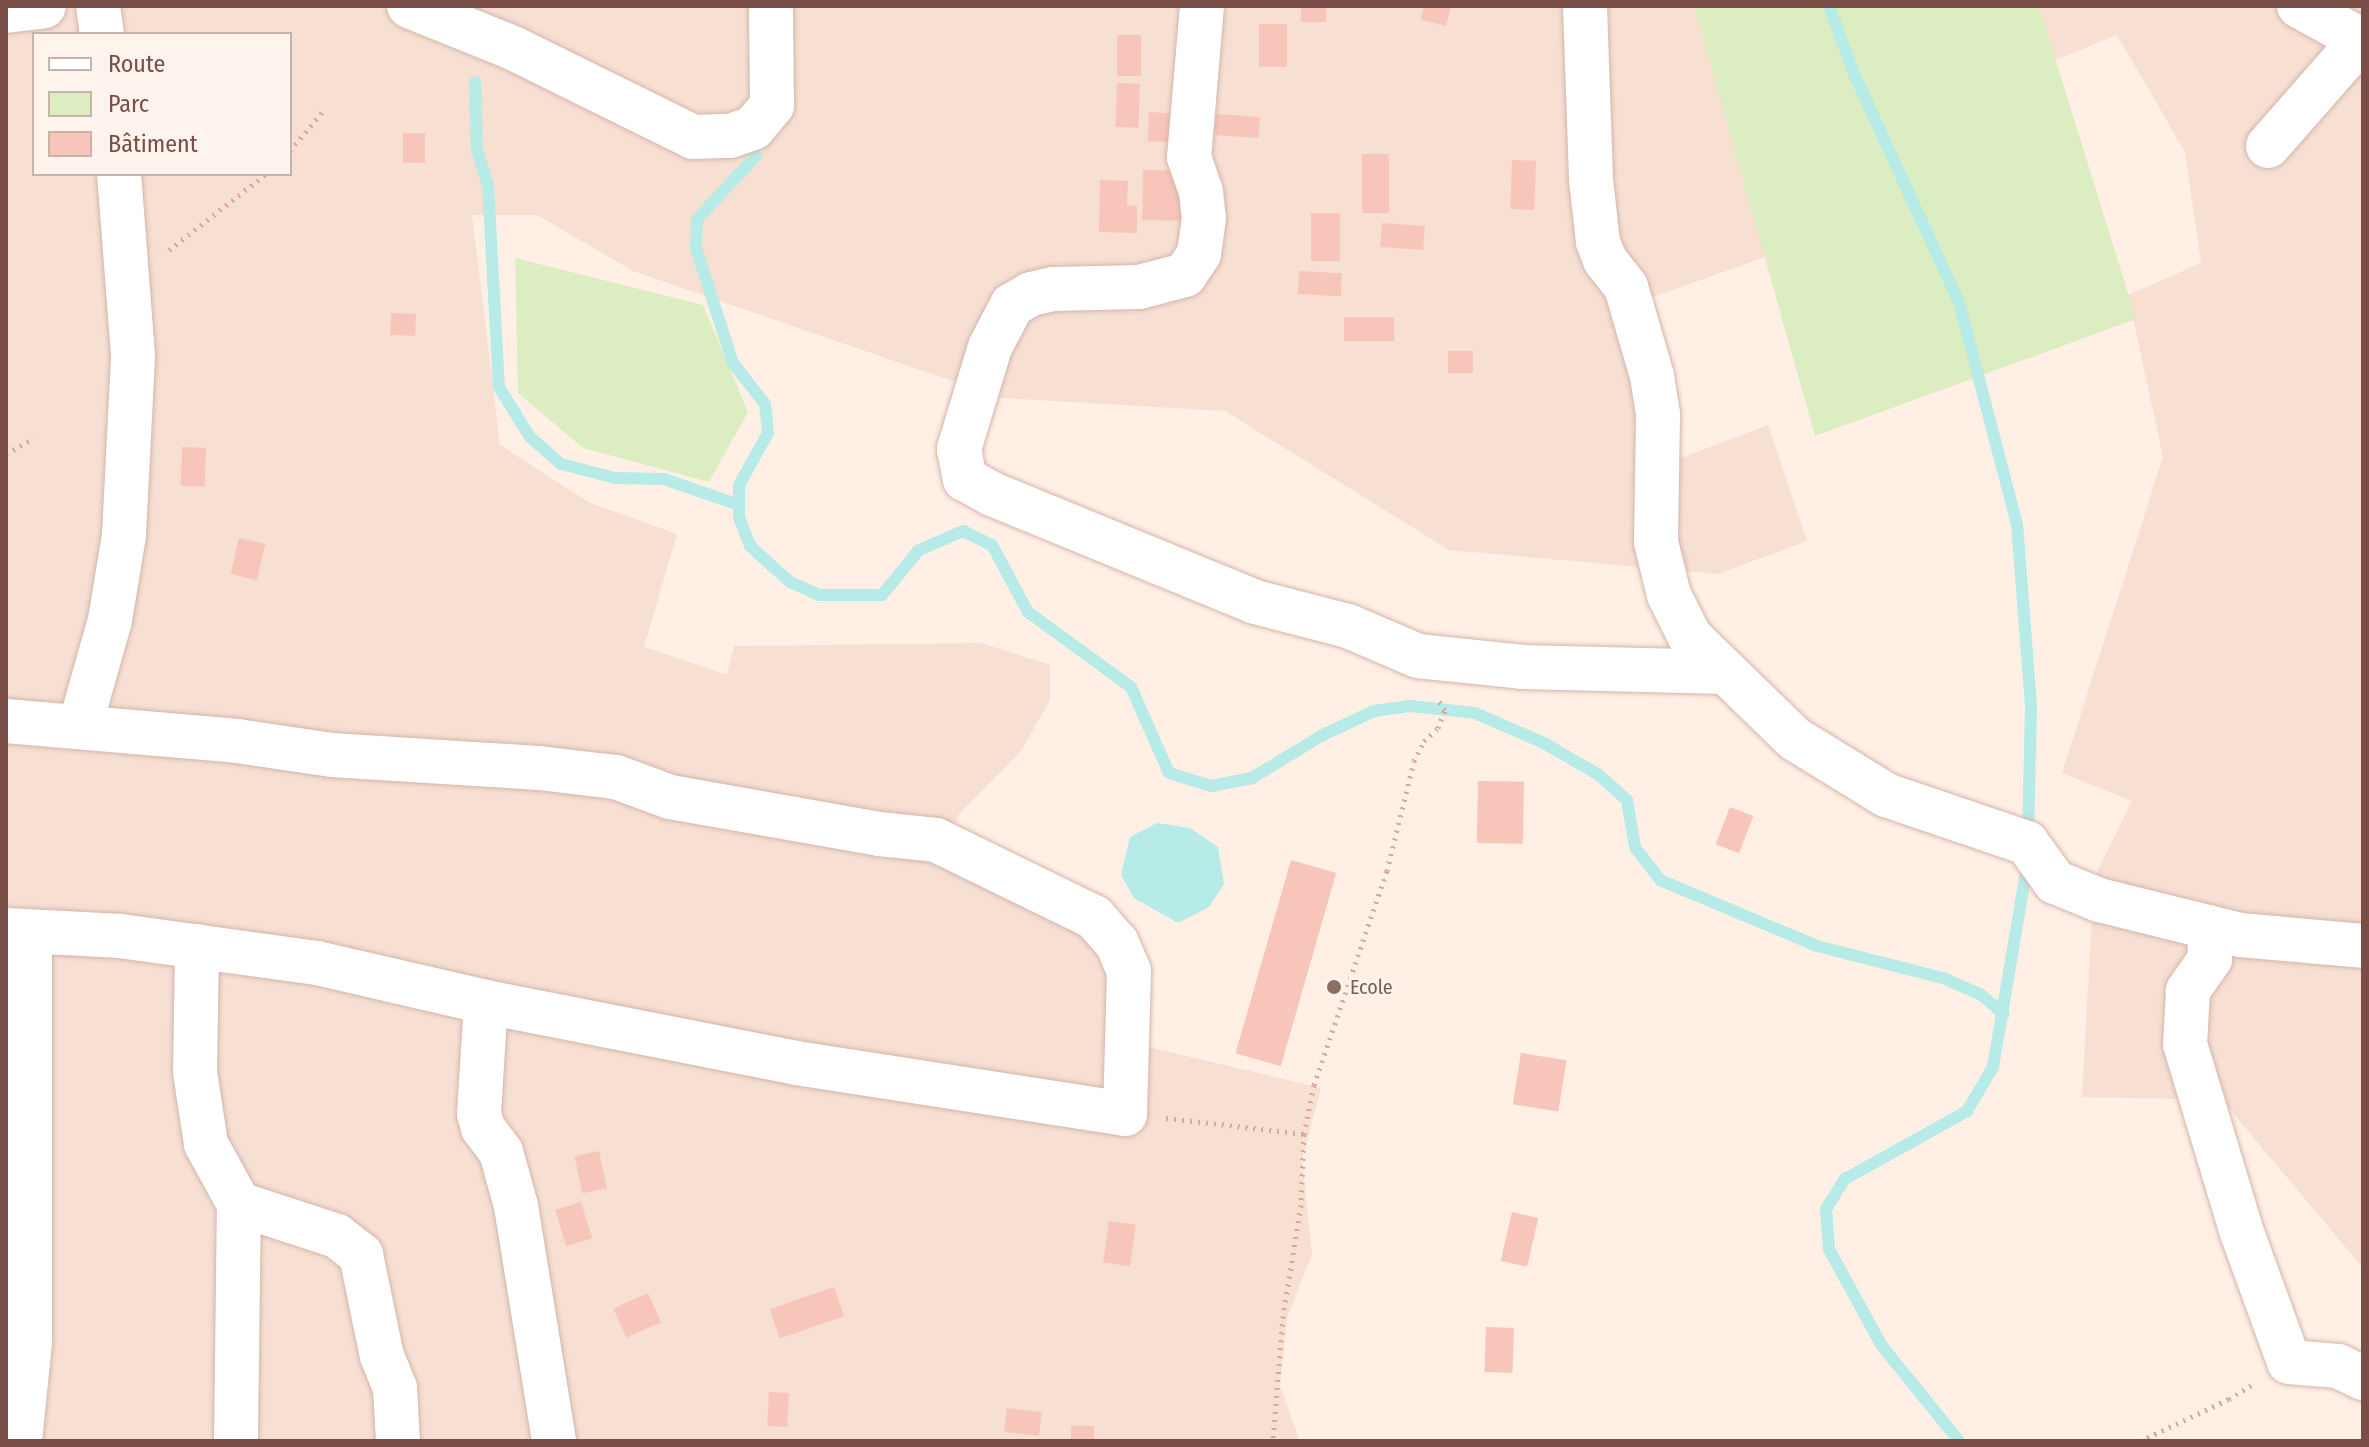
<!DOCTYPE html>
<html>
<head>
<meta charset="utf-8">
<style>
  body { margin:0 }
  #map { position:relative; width:2369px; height:1447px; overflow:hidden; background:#ffefe4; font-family:"Fira Sans Condensed",sans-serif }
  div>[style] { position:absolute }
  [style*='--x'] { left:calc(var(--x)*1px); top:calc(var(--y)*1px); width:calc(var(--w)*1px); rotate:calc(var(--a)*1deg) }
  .residential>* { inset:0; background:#f7dfd2 }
  .green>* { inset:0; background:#dceec1 }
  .water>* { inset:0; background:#b6ebe7 }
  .stream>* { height:12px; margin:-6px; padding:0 6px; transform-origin:6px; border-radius:6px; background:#b6ebe7 }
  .building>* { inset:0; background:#f7c5b9; transform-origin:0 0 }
  .path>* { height:5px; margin-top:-2.5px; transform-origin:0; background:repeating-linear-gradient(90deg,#dca79b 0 2px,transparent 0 8px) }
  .roads { filter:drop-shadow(0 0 2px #d4b5ab) drop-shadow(0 0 2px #d4b5ab) }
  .street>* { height:44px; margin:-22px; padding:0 22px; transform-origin:22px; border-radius:22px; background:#fff }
  .dots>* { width:22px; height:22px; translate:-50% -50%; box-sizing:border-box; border:4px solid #fff4ed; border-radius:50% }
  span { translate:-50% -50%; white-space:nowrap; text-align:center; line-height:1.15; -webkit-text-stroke:6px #fff4ed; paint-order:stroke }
  .education-label { font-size:20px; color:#785e54 }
  .left { translate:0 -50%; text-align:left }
  .frame { position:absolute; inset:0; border:8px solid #7a4e46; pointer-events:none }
  .legend { position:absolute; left:32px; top:32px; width:260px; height:144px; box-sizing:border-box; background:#fff4ed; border:2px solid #cab2aa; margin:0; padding:10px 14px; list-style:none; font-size:24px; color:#7a4e46 }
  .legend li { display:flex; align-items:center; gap:16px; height:40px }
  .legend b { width:40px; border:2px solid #cab2aa }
</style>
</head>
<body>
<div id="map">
  <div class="residential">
    <i style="clip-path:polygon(evenodd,6px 6px,1694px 6px,1765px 257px,1636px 303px,1671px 462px,1768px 425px,1807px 541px,1718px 574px,1449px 550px,1225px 411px,1002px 398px,633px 271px,537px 215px,472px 215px,500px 445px,590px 503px,677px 534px,644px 647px,727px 675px,734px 646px,981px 643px,1050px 665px,1050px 700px,1021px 751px,959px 814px,948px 849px,1126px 942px,1144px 1046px,1321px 1088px,1302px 1160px,1312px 1254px,1287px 1318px,1280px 1386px,1300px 1441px,6px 1441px,6px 6px,34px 34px,290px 34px,290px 174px,34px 174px,34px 34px)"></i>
    <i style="clip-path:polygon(2039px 6px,2363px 6px,2363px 1268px,2222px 1100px,2082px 1097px,2094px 878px,2132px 801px,2062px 773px,2163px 457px,2128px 295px,2201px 263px,2185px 152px,2117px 35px,2055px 60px)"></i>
  </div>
  <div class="green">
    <i style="clip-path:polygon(1694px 6px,2039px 6px,2136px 319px,1815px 436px)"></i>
    <i style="clip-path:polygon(515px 258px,703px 305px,748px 412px,709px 482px,583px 448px,518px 393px)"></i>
  </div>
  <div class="water">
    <i style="clip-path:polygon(1157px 823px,1190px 828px,1218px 847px,1224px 884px,1209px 907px,1178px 923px,1134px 898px,1121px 875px,1130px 837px)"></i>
  </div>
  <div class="stream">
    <i style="--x:1829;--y:6;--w:72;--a:69.8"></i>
    <i style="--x:1854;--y:74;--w:251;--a:65.3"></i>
    <i style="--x:1959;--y:302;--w:229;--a:75.4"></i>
    <i style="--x:2017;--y:524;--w:183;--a:85.6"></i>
    <i style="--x:2031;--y:706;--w:129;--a:91.3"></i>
    <i style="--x:475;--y:82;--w:68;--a:88.3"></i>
    <i style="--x:477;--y:150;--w:37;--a:73"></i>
    <i style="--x:488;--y:185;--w:202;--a:86.9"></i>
    <i style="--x:499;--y:387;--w:59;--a:58.2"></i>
    <i style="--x:530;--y:437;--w:41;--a:41.1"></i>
    <i style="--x:561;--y:464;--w:56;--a:14.5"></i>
    <i style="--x:615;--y:478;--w:49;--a:1.2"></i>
    <i style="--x:664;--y:479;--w:79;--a:19.1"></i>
    <i style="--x:756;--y:156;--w:86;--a:133.1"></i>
    <i style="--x:697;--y:219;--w:29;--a:92"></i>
    <i style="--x:696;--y:248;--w:121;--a:72.2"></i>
    <i style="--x:733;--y:363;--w:52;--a:52"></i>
    <i style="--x:765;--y:404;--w:29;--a:84"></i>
    <i style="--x:768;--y:433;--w:60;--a:119.1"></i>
    <i style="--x:739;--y:485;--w:32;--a:90"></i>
    <i style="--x:739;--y:517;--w:31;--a:69"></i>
    <i style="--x:750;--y:546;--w:54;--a:42"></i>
    <i style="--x:790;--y:582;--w:32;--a:24"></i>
    <i style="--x:819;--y:595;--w:63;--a:0"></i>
    <i style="--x:882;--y:595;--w:58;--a:-50.6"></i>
    <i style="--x:919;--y:550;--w:48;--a:-23.4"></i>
    <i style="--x:963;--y:531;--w:32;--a:26"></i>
    <i style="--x:992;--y:545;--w:76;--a:61.8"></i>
    <i style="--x:1028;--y:612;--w:127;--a:36.1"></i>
    <i style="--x:1131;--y:687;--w:94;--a:66.2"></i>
    <i style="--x:1169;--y:773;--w:44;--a:17.2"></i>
    <i style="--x:1211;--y:786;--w:42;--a:-11"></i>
    <i style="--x:1252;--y:778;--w:81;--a:-31.3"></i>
    <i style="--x:1321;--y:736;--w:59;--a:-25.3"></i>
    <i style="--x:1374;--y:711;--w:36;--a:-8"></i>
    <i style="--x:1410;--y:706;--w:65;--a:6.1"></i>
    <i style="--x:1475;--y:713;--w:75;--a:23.5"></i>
    <i style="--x:1544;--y:743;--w:64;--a:30.2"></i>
    <i style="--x:1599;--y:775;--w:38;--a:42"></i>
    <i style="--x:1627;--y:800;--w:48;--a:80.3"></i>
    <i style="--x:1635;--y:847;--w:41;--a:52.9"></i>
    <i style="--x:1660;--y:880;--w:170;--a:22.8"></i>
    <i style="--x:1817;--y:946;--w:130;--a:14.3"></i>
    <i style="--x:1943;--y:978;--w:40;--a:23.4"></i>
    <i style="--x:1980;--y:994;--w:31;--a:40"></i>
    <i style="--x:1959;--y:1441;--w:122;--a:-129"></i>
    <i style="--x:1882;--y:1346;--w:111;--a:-118.7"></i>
    <i style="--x:1829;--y:1249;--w:40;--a:-94.3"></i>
    <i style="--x:1826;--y:1209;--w:36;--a:-58"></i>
    <i style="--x:1845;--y:1179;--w:140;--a:-29.1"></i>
    <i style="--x:1967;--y:1111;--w:51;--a:-59.4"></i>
    <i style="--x:1993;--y:1067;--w:204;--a:-80.4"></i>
  </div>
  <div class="building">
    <i style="left:1301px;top:6px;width:25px;height:16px"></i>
    <i style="clip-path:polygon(1424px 6px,1451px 6px,1446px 26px,1421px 20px)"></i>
    <i style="left:1259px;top:24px;width:28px;height:43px"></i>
    <i style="left:1117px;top:35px;width:24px;height:41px"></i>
    <i style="left:1117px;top:83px;width:23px;height:44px;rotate:2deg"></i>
    <i style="left:1149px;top:112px;width:21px;height:29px;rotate:3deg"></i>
    <i style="left:1216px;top:114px;width:44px;height:21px;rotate:4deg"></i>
    <i style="left:403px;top:133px;width:22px;height:30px"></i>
    <i style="left:1362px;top:154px;width:27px;height:59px"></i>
    <i style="left:1512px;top:160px;width:24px;height:49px;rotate:2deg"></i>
    <i style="left:1143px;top:170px;width:42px;height:50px;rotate:1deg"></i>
    <i style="clip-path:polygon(1100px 180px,1128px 181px,1127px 205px,1137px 206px,1137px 233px,1099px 232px)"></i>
    <i style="left:1311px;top:213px;width:29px;height:48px"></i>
    <i style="left:1382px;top:223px;width:43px;height:24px;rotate:4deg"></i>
    <i style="left:1299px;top:271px;width:43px;height:23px;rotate:3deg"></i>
    <i style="left:391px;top:313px;width:25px;height:22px;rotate:2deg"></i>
    <i style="left:1344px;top:317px;width:50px;height:24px"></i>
    <i style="left:1448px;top:351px;width:25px;height:22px"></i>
    <i style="left:182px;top:447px;width:24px;height:39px;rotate:2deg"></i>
    <i style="left:239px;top:538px;width:27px;height:37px;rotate:13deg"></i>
    <i style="left:1478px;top:781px;width:46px;height:62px;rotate:1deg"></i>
    <i style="left:1730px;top:807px;width:25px;height:40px;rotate:21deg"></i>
    <i style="left:1291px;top:860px;width:47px;height:201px;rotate:16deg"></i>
    <i style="left:1521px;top:1053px;width:46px;height:52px;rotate:9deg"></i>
    <i style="left:599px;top:1151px;width:38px;height:25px;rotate:78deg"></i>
    <i style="left:581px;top:1202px;width:38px;height:27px;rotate:73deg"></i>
    <i style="left:1512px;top:1212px;width:27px;height:50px;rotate:13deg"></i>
    <i style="left:1109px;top:1221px;width:27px;height:42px;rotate:8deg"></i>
    <i style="left:834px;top:1287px;width:31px;height:68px;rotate:71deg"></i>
    <i style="left:648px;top:1293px;width:32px;height:38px;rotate:66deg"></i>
    <i style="left:1486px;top:1327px;width:28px;height:45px;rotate:2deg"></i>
    <i style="left:769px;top:1392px;width:20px;height:34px;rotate:3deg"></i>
    <i style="left:1007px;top:1408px;width:35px;height:24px;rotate:7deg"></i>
    <i style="left:1071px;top:1426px;width:23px;height:15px"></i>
  </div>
  <div class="path">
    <i style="--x:290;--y:151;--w:52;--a:-50.5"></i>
    <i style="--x:169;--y:250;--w:123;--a:-38.1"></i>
    <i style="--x:6;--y:454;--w:32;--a:-30"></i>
    <i style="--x:1166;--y:1118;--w:139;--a:6.6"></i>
    <i style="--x:1304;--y:1134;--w:71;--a:92.4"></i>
    <i style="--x:1301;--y:1205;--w:112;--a:99.2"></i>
    <i style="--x:1283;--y:1316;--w:125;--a:94.6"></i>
    <i style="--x:1304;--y:1134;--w:50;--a:-78.5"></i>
    <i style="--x:1314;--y:1085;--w:226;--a:-71.2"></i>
    <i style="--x:1387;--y:871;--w:113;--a:-76.2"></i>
    <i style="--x:1414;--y:761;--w:22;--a:-63"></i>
    <i style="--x:1424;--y:741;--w:19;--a:-43"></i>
    <i style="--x:1438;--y:728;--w:19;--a:-69"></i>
    <i style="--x:1445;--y:710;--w:12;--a:-125"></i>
    <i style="--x:2140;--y:1441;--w:98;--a:-25.3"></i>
    <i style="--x:2229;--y:1399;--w:28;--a:-32"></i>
  </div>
  <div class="roads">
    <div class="street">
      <i style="--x:98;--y:6;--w:28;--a:82"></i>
      <i style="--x:409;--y:6;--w:112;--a:22"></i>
      <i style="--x:513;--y:48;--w:201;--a:26.3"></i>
      <i style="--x:693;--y:137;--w:37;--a:-2"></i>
      <i style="--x:730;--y:136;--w:24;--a:-19"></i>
      <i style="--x:753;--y:128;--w:30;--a:-50"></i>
      <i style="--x:772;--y:105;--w:99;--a:-90.6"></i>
      <i style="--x:1202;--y:6;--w:152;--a:94.9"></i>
      <i style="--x:1189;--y:157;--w:36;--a:71"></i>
      <i style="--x:1201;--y:191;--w:27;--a:84"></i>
      <i style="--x:1204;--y:218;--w:36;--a:98"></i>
      <i style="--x:1199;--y:254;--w:25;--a:124"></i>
      <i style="--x:1185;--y:275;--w:48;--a:165.4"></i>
      <i style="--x:1139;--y:287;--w:86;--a:178.7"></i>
      <i style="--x:1053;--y:289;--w:23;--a:167"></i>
      <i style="--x:1031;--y:294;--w:22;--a:150"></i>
      <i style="--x:1012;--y:305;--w:47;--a:117.6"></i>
      <i style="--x:990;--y:347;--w:107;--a:106.9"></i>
      <i style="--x:959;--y:449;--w:31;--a:79"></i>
      <i style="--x:965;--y:479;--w:31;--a:29"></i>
      <i style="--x:992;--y:494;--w:284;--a:22.3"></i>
      <i style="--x:1255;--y:602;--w:96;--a:14.5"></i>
      <i style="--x:1348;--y:626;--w:76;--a:23.2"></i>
      <i style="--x:1418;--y:656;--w:105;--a:6"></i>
      <i style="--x:1522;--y:667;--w:202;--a:1.4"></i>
      <i style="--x:1585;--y:6;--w:174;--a:88"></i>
      <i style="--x:1591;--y:180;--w:62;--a:83.6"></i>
      <i style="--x:1598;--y:242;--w:19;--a:69"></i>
      <i style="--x:1605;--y:260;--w:34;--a:52"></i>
      <i style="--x:1626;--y:287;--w:93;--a:73.7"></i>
      <i style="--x:1652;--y:376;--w:39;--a:81"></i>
      <i style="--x:1658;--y:415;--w:127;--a:90.9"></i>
      <i style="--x:1656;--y:542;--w:55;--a:76.2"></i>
      <i style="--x:1669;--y:595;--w:47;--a:63.4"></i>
      <i style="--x:1690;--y:637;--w:146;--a:44.2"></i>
      <i style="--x:1795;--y:739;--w:107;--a:31.6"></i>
      <i style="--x:1886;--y:795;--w:149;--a:18.8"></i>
      <i style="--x:2027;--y:843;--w:48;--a:54.3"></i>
      <i style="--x:2055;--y:882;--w:48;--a:22.2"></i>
      <i style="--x:2099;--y:900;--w:145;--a:13.9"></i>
      <i style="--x:2240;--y:935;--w:123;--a:5.1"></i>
      <i style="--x:2299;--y:6;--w:71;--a:28.7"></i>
      <i style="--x:6;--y:11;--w:38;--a:-7"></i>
      <i style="--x:2268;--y:146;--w:144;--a:-48.7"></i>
      <i style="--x:6;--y:721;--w:232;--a:4.9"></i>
      <i style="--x:237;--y:741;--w:96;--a:8.4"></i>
      <i style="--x:332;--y:755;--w:207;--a:3.6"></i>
      <i style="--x:539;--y:768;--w:78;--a:6.7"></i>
      <i style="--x:616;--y:777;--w:58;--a:20.3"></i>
      <i style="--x:670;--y:797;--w:212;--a:10"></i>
      <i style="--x:879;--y:834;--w:57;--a:6"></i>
      <i style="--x:936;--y:840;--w:176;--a:26"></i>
      <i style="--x:1094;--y:917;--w:35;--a:49"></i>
      <i style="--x:1117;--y:943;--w:30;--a:67"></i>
      <i style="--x:1129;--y:971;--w:143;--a:91.6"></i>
      <i style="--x:1125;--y:1114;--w:332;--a:-171.2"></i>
      <i style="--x:797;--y:1063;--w:317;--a:-168.9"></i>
      <i style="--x:486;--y:1002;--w:173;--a:-167"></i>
      <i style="--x:317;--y:963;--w:198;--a:-172.2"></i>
      <i style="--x:121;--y:936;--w:115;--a:-177"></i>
      <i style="--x:80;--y:726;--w:110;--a:-74.2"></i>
      <i style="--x:110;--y:620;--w:86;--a:-80.6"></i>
      <i style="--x:124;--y:535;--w:180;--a:-87.1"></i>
      <i style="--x:133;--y:355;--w:182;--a:-94.4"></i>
      <i style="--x:2209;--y:927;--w:32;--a:88"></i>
      <i style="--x:2210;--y:959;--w:39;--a:125"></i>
      <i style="--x:2188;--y:991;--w:53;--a:93.2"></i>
      <i style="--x:2185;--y:1044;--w:194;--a:73.2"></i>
      <i style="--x:2241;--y:1230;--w:140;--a:70"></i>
      <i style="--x:2289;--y:1362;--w:49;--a:4.7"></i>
      <i style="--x:2338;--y:1366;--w:28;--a:26"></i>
      <i style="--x:197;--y:946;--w:126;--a:90.9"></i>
      <i style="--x:195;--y:1072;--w:73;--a:81.3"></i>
      <i style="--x:206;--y:1144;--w:68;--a:61.2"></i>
      <i style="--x:239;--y:1204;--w:103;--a:18.1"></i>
      <i style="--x:337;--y:1236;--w:31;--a:38"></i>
      <i style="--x:361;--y:1255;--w:103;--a:78.3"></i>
      <i style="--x:382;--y:1356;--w:35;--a:68"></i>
      <i style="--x:395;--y:1388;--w:53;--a:86.8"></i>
      <i style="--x:486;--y:1002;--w:112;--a:93.6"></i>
      <i style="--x:479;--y:1114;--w:15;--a:74"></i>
      <i style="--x:483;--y:1128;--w:30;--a:53"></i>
      <i style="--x:501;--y:1152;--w:56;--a:74.5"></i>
      <i style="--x:516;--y:1206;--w:238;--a:80.8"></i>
      <i style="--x:20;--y:1441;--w:100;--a:-84.2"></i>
      <i style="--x:30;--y:1342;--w:409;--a:-90"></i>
      <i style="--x:236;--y:1441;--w:237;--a:-89.3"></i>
    </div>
  </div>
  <div class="dots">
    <i style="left:1334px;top:987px;background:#8d6e63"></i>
  </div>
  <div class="education-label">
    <span class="left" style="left:1350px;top:987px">Ecole</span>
  </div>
  <div class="frame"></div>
  <ul class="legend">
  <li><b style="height:10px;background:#fff"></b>Route</li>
  <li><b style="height:22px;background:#dceec1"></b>Parc</li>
  <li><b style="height:22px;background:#f7c5b9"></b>Bâtiment</li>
  </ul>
</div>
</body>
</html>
